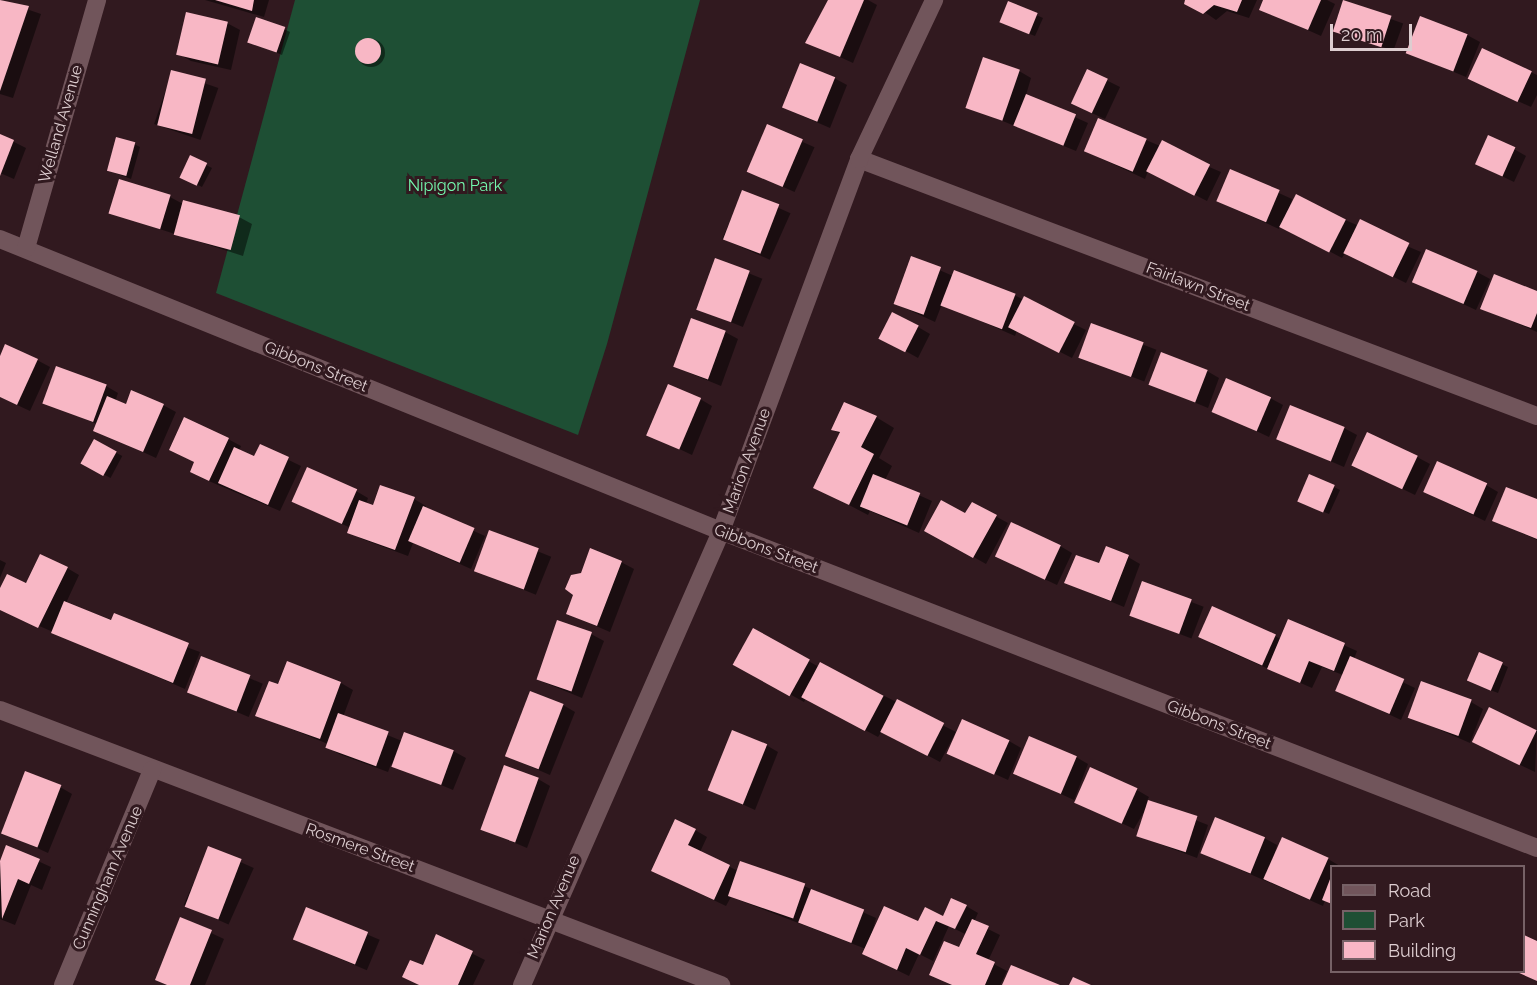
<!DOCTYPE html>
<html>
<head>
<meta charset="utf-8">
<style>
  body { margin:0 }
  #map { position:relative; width:1537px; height:985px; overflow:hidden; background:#31191f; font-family:Raleway,sans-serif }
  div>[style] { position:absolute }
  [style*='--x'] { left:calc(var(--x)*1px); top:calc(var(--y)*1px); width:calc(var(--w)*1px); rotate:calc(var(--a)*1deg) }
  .green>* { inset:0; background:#1e4f34 }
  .shadow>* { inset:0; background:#0007; transform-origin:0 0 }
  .round { border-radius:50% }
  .building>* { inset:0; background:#f8b7c5; transform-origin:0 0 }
  .minor>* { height:18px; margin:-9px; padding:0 9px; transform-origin:9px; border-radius:9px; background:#71555b }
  span { translate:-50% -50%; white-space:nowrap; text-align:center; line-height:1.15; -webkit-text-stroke:6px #31191f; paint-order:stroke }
  .street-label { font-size:16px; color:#ddcdd0 }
  .park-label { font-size:16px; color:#74f9ae }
  .legend { position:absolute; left:1330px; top:865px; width:195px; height:108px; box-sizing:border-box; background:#31191f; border:2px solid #766166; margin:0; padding:8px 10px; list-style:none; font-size:18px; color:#ddcdd0 }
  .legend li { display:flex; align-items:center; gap:12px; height:30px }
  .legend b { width:30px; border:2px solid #766166 }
  .scale { position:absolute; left:1330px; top:24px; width:82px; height:27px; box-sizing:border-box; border:3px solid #ddcdd0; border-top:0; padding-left:8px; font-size:18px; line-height:21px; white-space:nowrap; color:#ddcdd0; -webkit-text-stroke:4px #31191f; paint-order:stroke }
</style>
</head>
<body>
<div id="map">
  <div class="green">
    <i style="clip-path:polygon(295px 0,700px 0,607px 344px,578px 435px,216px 293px)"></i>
  </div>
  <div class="shadow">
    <i style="clip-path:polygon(0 0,41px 14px,13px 98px,0 94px)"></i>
    <i style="clip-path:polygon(205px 0,269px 0,264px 17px)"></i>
    <i style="clip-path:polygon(830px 0,868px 0,877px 5px,853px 63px,807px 42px)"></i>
    <i style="clip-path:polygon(1187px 0,1257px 0,1249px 18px,1227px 11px,1216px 20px)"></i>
    <i style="clip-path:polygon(1265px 0,1327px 0,1335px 4px,1321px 36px,1261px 9px)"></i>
    <i style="left:1344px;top:2px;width:63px;height:29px;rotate:20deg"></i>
    <i style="clip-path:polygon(1009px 3px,1043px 18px,1035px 36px,1007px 25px)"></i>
    <i style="clip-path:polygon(227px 23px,240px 30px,231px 70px,191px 61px,179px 54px)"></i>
    <i style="clip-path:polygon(284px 29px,290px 32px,282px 55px,249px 41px)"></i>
    <i style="clip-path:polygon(1467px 35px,1480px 42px,1466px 77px,1408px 53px)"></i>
    <i class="round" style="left:357px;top:39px;width:28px;height:28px"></i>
    <i style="clip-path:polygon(1483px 50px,1537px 75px,1537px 95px,1531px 107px,1482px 85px)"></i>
    <i style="clip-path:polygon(1019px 71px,1031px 78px,1026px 95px,1088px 123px,1076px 151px,968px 107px)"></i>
    <i style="clip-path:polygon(1088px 71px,1120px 87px,1105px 119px,1085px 110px)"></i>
    <i style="left:172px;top:72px;width:49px;height:55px;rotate:19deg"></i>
    <i style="clip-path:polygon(834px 78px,847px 85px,830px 128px,784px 108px)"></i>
    <i style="left:767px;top:126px;width:52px;height:49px;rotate:24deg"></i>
    <i style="clip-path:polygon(0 135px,26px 148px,14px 179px,0 173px)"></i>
    <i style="clip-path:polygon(1146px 140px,1221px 172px,1207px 201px,1148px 171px,1145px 179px,1085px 151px)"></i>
    <i style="clip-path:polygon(134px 144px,140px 147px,131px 179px,107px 170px)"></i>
    <i style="clip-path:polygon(1514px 149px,1526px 156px,1514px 182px,1489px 170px)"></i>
    <i style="clip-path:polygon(206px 165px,212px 168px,202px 187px,186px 179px)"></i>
    <i style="clip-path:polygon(1231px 171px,1292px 199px,1287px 217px,1345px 220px,1421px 252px,1406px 283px,1345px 253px,1342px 258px,1280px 225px,1279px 229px,1219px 202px)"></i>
    <i style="left:743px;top:192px;width:52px;height:51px;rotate:24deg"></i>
    <i style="clip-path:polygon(170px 197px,183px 204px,239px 217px,252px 224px,243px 256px,110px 213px)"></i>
    <i style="clip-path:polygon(912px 258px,953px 276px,955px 272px,1016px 296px,1086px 330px,1072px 358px,1017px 330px,1015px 336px,942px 304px,935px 322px,894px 303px)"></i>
    <i style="left:716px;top:260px;width:50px;height:52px;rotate:22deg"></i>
    <i style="clip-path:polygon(1477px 272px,1490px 279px,1476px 310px,1413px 281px)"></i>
    <i style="clip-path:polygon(1537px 292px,1537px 332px,1482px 308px)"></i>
    <i style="left:1092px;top:325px;width:69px;height:34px;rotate:21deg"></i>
    <i style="clip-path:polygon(918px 327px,930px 334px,918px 358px,893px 344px)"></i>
    <i style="clip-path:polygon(725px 332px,738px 339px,721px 386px,675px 367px)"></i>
    <i style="clip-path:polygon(0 359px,37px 360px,50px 367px,30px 411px,0 397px)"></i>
    <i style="clip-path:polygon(1207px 371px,1219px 378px,1208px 408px,1150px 384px)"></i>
    <i style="clip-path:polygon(106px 386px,118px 393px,115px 402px,127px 406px,163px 405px,176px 412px,156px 458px,95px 430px,97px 424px,44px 402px)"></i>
    <i style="clip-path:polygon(1270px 398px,1283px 405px,1269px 437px,1214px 411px)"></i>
    <i style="clip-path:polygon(700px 399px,712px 406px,692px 455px,648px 434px)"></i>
    <i style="clip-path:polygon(876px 417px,894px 428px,879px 458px,892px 466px,885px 480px,932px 501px,919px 533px,870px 511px,868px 515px,815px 487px,841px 434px,833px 430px)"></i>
    <i style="clip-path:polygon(1344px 428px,1357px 435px,1344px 467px,1279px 439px)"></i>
    <i style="clip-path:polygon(228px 439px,241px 446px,239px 451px,255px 458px,260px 446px,301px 466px,280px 511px,204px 479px,192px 472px,196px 463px,171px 450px)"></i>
    <i style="left:94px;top:441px;width:32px;height:25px;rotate:28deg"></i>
    <i style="clip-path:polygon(1417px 457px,1430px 464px,1415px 495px,1353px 465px)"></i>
    <i style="clip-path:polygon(1486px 485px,1498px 492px,1485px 521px,1437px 498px)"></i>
    <i style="clip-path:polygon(1334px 487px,1340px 490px,1329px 514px,1304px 504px)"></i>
    <i style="clip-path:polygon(356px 491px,368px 498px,366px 504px,374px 507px,414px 499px,426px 506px,425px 509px,485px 536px,471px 569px,413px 543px,408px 556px,362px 539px,349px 532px,351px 528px,306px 508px)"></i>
    <i style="clip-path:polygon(1537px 501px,1537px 540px,1494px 520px)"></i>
    <i style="clip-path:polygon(973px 504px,1008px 523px,986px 564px,926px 530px,966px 515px)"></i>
    <i style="left:490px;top:532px;width:66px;height:41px;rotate:22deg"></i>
    <i style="clip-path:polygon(1060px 546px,1072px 553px,1057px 585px,1010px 563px)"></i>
    <i style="clip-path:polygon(1128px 557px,1140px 564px,1124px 607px,1066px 583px)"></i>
    <i style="clip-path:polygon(0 560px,6px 563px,0 578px)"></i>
    <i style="clip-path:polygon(621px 562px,634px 569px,610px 632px,568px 614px,582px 574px)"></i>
    <i style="clip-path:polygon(67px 568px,79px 575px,66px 603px,200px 652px,185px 689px,0 609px,0 591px)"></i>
    <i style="left:1142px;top:583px;width:66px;height:34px;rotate:21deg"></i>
    <i style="clip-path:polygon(1213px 608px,1281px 639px,1289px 621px,1357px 651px,1354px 659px,1415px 688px,1401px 720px,1337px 690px,1343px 675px,1322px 667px,1312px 688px,1212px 644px)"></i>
    <i style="clip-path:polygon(753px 630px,819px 667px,821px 664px,956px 732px,940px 762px,882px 731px,878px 737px,806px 698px,804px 702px,735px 664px)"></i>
    <i style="clip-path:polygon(591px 634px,604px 641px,582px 698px,536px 679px)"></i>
    <i style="clip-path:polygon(1480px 654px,1508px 667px,1498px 693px,1475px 684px)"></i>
    <i style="left:202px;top:658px;width:66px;height:36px;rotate:23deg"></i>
    <i style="clip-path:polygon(341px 683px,353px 690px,343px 717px,402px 741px,453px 751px,466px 758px,453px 790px,391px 764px,388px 772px,339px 754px,327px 747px,328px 744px,257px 715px)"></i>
    <i style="clip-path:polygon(1471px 702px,1483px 709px,1470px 743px,1408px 716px)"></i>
    <i style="clip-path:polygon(563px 705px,575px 712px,550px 775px,506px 756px)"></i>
    <i style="clip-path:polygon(1490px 709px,1537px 731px,1535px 772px,1487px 749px)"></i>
    <i style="clip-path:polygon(1009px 741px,1021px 748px,1008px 780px,949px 753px)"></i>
    <i style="clip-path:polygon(766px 745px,778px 752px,755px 810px,711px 790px)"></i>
    <i style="clip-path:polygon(1076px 757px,1088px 764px,1074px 800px,1015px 773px)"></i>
    <i style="clip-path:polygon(538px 779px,550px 786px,527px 848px,482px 829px)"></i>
    <i style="clip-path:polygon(60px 787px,72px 794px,48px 853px,2px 832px)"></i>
    <i style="clip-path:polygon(1137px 790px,1149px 797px,1147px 801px,1208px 825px,1197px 858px,1138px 836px,1149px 803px,1134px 829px,1077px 802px)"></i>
    <i style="clip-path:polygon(695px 830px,707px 837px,700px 852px,738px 871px,804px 886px,876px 918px,870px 940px,943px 918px,966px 906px,978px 913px,974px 922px,1000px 935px,988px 961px,1007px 971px,1000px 985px,951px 985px,931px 974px,960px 949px,967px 935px,949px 926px,933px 961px,919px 954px,909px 976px,876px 960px,866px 949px,731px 897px,726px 906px,665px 877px)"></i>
    <i style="clip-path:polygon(1264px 838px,1277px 845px,1271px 867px,1328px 859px,1340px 866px,1332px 866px,1332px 904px,1325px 900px,1323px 906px,1202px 853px)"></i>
    <i style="clip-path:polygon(7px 847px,51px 867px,42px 890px,31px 885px,15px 925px,0 919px,0 865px)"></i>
    <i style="left:209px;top:848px;width:49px;height:62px;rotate:24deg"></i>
    <i style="left:307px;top:909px;width:79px;height:33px;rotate:23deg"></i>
    <i style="clip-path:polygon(181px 919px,224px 939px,205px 985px,166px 985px,156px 979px)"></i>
    <i style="clip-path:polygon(437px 936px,485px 960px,473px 985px,419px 985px,404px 977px,423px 967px)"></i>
    <i style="clip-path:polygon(1524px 936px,1537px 943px,1537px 981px,1518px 972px,1524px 972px)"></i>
  </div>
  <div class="building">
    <i style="clip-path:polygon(0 0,29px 6px,0 91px)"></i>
    <i style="clip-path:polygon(215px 0,254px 0,252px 11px)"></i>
    <i style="clip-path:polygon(828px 0,864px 0,840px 57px,805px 43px)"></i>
    <i style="clip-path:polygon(1185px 0,1242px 0,1237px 12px,1214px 5px,1203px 14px,1184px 4px)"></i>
    <i style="clip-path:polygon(1263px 0,1321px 0,1308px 30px,1259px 10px)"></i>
    <i style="left:1343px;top:0;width:51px;height:33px;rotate:18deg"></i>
    <i style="left:1008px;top:1px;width:32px;height:23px;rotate:22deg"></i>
    <i style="left:186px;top:12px;width:43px;height:44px;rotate:13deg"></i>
    <i style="left:1420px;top:16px;width:51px;height:40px;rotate:21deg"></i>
    <i style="left:256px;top:17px;width:31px;height:27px;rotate:19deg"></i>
    <i class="round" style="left:355px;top:38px;width:26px;height:26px"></i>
    <i style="left:1482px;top:48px;width:55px;height:34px;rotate:25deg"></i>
    <i style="left:983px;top:57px;width:39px;height:54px;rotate:19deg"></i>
    <i style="left:800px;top:63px;width:38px;height:48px;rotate:22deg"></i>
    <i style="left:1087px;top:69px;width:23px;height:38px;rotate:25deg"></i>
    <i style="left:171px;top:70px;width:36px;height:57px;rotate:14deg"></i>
    <i style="left:1026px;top:94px;width:54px;height:34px;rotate:22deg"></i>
    <i style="left:1098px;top:118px;width:53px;height:36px;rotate:23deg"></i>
    <i style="left:767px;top:124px;width:39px;height:52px;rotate:23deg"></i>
    <i style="clip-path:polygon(0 134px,14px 140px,0 176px)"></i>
    <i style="left:1488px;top:135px;width:30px;height:32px;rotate:24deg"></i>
    <i style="left:116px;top:137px;width:20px;height:35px;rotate:15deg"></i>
    <i style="left:1162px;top:140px;width:54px;height:35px;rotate:27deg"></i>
    <i style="left:190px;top:155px;width:19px;height:25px;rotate:25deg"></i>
    <i style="left:1230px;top:169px;width:54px;height:35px;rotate:23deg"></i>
    <i style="left:119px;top:179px;width:54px;height:36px;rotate:17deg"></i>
    <i style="left:742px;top:190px;width:40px;height:53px;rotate:21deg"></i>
    <i style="left:1296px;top:194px;width:56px;height:37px;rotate:27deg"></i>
    <i style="left:183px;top:200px;width:59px;height:36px;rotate:15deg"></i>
    <i style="left:1360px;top:219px;width:55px;height:38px;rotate:26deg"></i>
    <i style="left:1426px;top:249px;width:56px;height:36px;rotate:23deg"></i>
    <i style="left:911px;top:256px;width:32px;height:51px;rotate:20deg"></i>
    <i style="left:715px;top:258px;width:37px;height:55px;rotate:20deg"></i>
    <i style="left:954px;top:270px;width:66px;height:38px;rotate:21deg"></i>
    <i style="clip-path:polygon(1494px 274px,1537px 291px,1537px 313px,1531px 328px,1480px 309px)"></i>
    <i style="left:1024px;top:296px;width:57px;height:35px;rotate:27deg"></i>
    <i style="left:892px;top:312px;width:30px;height:30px;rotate:27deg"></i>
    <i style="left:691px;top:318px;width:37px;height:52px;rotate:20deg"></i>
    <i style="left:1091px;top:323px;width:56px;height:37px;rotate:20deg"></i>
    <i style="clip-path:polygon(5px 344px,38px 359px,17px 405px,0 397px,0 356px)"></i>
    <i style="left:1161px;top:352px;width:50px;height:35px;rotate:21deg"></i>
    <i style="left:56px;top:366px;width:54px;height:40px;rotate:20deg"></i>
    <i style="left:1226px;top:378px;width:49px;height:37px;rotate:23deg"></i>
    <i style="left:668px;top:384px;width:36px;height:56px;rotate:23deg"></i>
    <i style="clip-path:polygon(131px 390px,164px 404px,143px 452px,93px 431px,107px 396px,126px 404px)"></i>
    <i style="clip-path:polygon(844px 402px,877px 416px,861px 447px,874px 454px,849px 505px,813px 488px,840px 432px,831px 430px)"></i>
    <i style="left:1290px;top:405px;width:59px;height:37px;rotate:22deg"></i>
    <i style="clip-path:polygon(184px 417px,229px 438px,209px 481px,190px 472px,194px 462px,169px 450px)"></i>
    <i style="left:1367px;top:432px;width:56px;height:37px;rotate:25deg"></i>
    <i style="left:94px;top:439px;width:26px;height:28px;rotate:29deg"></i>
    <i style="clip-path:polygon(260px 444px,289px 457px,268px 505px,218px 483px,234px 447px,254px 456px)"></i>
    <i style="left:1437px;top:461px;width:55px;height:34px;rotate:24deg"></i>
    <i style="left:307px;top:467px;width:55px;height:38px;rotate:24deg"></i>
    <i style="left:873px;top:474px;width:51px;height:35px;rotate:22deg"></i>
    <i style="left:1309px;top:474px;width:28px;height:30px;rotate:23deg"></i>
    <i style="clip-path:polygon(380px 485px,415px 497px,395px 550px,347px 533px,359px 500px,373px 505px)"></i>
    <i style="clip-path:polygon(1506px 487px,1537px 499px,1537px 539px,1492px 521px)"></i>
    <i style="clip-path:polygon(941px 500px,965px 513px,972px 502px,997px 515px,973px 558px,924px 531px)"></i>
    <i style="left:423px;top:506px;width:56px;height:38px;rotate:23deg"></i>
    <i style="left:1011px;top:522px;width:55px;height:38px;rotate:25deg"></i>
    <i style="left:489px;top:530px;width:53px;height:44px;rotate:20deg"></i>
    <i style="clip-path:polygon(1106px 546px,1129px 555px,1111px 601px,1064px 583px,1076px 555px,1099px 563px)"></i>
    <i style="clip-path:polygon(590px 548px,622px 561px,597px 626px,566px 614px,573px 595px,565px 589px,571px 575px,581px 573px)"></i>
    <i style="clip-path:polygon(40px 554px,68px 567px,38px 628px,0 610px,0 588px,7px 574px,26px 583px)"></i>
    <i style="left:1142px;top:581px;width:53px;height:37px;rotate:20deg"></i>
    <i style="clip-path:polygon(64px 601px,111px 620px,114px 613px,189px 643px,173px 683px,51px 633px)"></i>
    <i style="left:1212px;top:606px;width:70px;height:34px;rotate:24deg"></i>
    <i style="clip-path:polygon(1288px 619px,1345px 643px,1334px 671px,1309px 661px,1300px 683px,1267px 669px)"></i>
    <i style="left:557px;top:620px;width:37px;height:63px;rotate:19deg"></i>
    <i style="left:753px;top:628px;width:65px;height:42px;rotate:29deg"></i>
    <i style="left:1479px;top:652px;width:26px;height:31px;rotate:23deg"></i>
    <i style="left:201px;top:656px;width:53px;height:39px;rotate:21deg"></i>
    <i style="left:1350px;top:656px;width:59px;height:38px;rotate:23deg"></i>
    <i style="clip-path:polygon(287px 661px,341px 682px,320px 739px,255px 716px,269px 681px,278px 684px)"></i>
    <i style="left:820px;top:662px;width:72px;height:40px;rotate:28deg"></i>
    <i style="left:1421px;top:681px;width:54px;height:39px;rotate:20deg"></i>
    <i style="left:530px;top:691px;width:36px;height:70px;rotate:21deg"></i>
    <i style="left:897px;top:699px;width:53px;height:37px;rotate:27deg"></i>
    <i style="left:1489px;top:707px;width:53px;height:39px;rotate:26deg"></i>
    <i style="left:338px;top:713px;width:54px;height:37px;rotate:20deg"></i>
    <i style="left:962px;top:719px;width:52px;height:38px;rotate:24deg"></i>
    <i style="left:732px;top:730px;width:38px;height:65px;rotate:22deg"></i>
    <i style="left:404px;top:732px;width:53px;height:37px;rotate:20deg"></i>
    <i style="left:1029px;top:736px;width:52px;height:41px;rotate:23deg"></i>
    <i style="left:504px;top:765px;width:37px;height:69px;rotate:20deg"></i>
    <i style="left:1090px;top:767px;width:52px;height:39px;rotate:24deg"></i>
    <i style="left:25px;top:771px;width:39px;height:67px;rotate:21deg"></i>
    <i style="left:1148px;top:800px;width:52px;height:38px;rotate:18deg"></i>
    <i style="left:1215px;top:817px;width:54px;height:39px;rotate:22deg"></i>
    <i style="clip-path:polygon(675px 819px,696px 829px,688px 845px,730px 865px,714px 900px,651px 871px)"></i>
    <i style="left:1282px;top:837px;width:51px;height:46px;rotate:24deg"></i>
    <i style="clip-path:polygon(6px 845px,40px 859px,29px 884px,18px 879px,2px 919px,0 861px)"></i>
    <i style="left:208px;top:846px;width:36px;height:65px;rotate:21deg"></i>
    <i style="left:740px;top:861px;width:69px;height:37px;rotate:19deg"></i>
    <i style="clip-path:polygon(1332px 874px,1332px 904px,1322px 900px)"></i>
    <i style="left:811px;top:889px;width:57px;height:36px;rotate:21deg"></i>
    <i style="clip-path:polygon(951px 898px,967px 905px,955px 929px,936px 921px,920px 955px,906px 948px,897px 970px,862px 954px,884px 906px,918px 921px,925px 907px,943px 916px)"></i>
    <i style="left:306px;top:907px;width:67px;height:35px;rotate:22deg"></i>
    <i style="clip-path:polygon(180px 917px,212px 930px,190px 985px,167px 985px,155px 980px)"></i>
    <i style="clip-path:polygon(972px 919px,989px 926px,976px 954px,995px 962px,985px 985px,952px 985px,929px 975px,944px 941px,959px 947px)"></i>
    <i style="clip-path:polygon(436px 934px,473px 951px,458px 985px,419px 985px,402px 977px,410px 960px,423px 965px)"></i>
    <i style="clip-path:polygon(1524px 935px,1537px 941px,1537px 981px,1517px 972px,1524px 972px)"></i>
    <i style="clip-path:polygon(1011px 965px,1060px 985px,1002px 985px)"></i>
    <i style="clip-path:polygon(1073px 977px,1091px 985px,1069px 985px)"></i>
  </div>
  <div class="minor">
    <i style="--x:859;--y:159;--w:725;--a:20.76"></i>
    <i style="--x:0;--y:239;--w:778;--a:22.05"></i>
    <i style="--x:721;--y:531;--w:875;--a:21.23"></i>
    <i style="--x:26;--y:248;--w:258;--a:-74"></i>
    <i style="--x:0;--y:710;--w:772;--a:20.88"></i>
    <i style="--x:63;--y:985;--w:233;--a:-67.5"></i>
    <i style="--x:522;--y:985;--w:496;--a:-66.3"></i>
    <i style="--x:721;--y:531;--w:397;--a:-69.6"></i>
    <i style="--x:859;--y:159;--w:176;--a:-64.7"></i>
  </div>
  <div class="street-label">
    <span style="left:61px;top:124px;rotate:-74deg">Welland Avenue</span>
    <span style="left:1198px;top:287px;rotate:21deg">Fairlawn Street</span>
    <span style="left:316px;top:367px;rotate:22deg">Gibbons Street</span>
    <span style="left:747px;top:461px;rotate:-70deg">Marion Avenue</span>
    <span style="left:766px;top:549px;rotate:21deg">Gibbons Street</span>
    <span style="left:1219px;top:725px;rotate:21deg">Gibbons Street</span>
    <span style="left:360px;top:848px;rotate:20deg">Rosmere Street</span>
    <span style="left:108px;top:878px;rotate:-67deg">Cunningham Avenue</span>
    <span style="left:554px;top:907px;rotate:-67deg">Marion Avenue</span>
  </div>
  <div class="park-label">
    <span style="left:455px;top:186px">Nipigon Park</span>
  </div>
  <ul class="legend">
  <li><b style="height:8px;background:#71555b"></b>Road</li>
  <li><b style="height:16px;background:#1e4f34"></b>Park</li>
  <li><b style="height:16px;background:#f8b7c5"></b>Building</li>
  </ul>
  <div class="scale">20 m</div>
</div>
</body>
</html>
